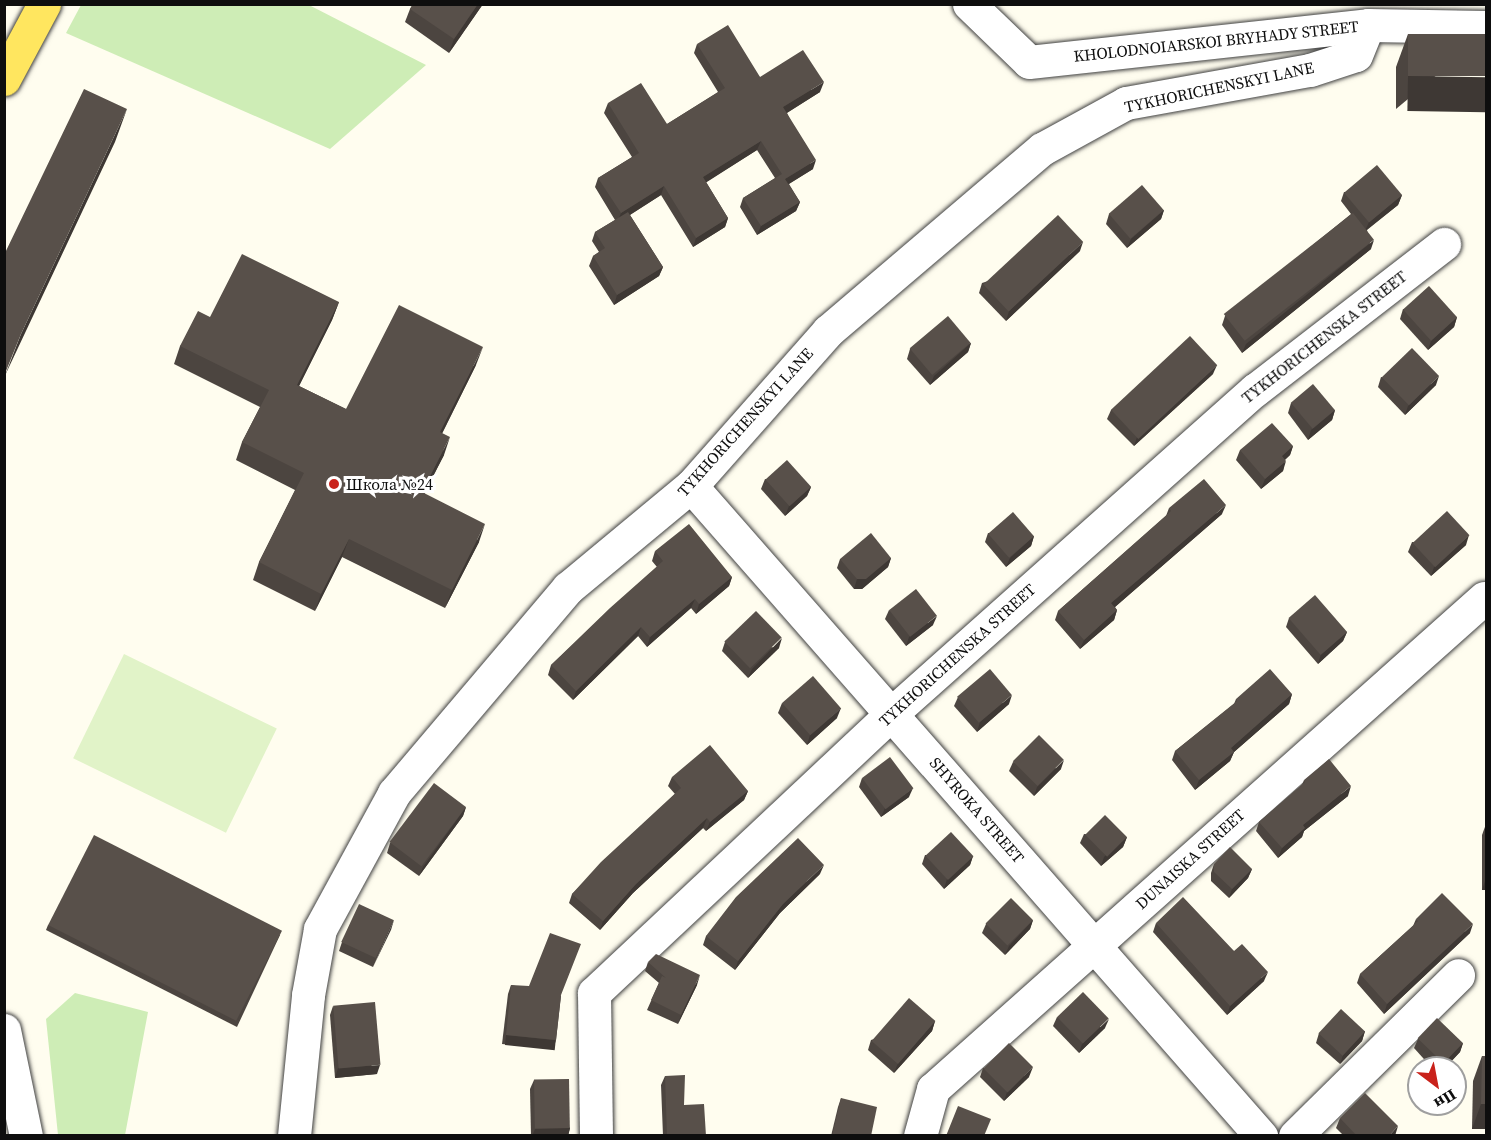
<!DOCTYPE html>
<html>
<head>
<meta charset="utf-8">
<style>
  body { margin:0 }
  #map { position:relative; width:1491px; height:1140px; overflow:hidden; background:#fffdef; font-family:"Source Serif 4",serif }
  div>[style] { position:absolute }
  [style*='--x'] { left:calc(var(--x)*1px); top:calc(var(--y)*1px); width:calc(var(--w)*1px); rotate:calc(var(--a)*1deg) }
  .green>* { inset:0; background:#ceedb6 }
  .pitch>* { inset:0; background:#e1f3c8; transform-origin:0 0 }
  .roads { filter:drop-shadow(0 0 2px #414141) drop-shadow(0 0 2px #414141) }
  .minor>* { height:33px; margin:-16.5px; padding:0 16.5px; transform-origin:16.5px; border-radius:16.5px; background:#fff }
  .major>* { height:33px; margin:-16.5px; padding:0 16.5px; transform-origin:16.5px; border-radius:16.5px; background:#ffe65f }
  .wall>* { inset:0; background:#4c4540 }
  .shaded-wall>* { inset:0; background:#3e3834; transform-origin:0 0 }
  .building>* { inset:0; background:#58504a; transform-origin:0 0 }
  .dots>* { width:16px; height:16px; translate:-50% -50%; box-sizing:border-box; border:3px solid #fff; border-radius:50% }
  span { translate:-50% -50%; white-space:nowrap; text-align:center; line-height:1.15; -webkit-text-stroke:6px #fff; paint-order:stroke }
  .street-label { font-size:16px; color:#0e0e0e }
  .poi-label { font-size:16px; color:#0e0e0e }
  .left { translate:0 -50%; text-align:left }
  .frame { position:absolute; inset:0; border:6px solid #0e0e0e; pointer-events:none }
  .north { position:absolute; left:1407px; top:1056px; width:60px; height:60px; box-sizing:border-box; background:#fff; border:2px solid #9f9f9f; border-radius:50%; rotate:148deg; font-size:16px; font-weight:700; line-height:24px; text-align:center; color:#0e0e0e }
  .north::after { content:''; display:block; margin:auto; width:21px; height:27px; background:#c9221b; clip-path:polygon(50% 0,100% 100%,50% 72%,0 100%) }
</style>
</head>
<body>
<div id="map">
  <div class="green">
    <i style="clip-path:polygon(81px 5px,309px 5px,426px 65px,330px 149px,66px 33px)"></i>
    <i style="clip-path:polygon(75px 993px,148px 1012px,125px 1135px,58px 1135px,46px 1019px)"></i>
  </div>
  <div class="pitch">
    <i style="left:124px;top:654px;width:170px;height:116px;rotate:26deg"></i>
  </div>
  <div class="roads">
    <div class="minor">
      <i style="--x:969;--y:4;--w:83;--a:44"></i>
      <i style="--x:1029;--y:62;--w:341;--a:-6.2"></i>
      <i style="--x:1368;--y:25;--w:118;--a:1"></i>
      <i style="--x:691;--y:486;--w:865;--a:48.75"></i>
      <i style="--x:4;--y:1030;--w:108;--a:78.3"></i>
      <i style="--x:294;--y:1136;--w:142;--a:-84.3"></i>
      <i style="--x:308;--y:995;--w:67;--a:-79.7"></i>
      <i style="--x:320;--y:929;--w:155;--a:-61.4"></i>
      <i style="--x:394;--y:793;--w:269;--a:-49.7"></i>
      <i style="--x:568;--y:588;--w:160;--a:-39.7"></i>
      <i style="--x:691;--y:486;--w:207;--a:-48.5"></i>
      <i style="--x:828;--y:331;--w:281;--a:-40.4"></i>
      <i style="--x:1042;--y:149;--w:96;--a:-28.7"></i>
      <i style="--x:1126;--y:103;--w:187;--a:-10.2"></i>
      <i style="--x:1310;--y:70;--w:48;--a:-18.1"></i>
      <i style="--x:1356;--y:55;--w:32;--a:-68"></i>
      <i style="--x:596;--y:1136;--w:143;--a:-90.8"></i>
      <i style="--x:594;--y:993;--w:409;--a:-43.2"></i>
      <i style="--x:892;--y:713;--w:486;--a:-41.7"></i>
      <i style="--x:1255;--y:390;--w:239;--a:-37.7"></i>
      <i style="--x:920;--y:1136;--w:49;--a:-74.5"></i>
      <i style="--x:933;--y:1089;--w:738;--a:-41.7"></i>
      <i style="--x:1295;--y:1136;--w:229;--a:-44.6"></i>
    </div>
    <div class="major">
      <i style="--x:4;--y:79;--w:85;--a:-61.9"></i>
    </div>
  </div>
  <div class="wall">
    <i style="clip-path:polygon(413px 4px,483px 4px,449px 53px,405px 22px,410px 9px)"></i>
    <i style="clip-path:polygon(1408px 34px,1486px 34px,1396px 109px,1396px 67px)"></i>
    <i style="clip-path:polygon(697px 44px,760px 77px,820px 92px,787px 113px,813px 169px,789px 184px,800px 202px,796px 211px,757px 235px,740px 207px,743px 198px,775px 178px,757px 150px,706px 182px,728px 218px,725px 227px,693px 247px,661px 195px,630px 215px,663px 267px,659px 276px,614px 305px,589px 266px,593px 256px,599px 252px,592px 241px,595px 232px,615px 220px,595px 187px,598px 178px,632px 157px,604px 113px,608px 103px,667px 124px,718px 92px,694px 53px)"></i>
    <i style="clip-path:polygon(1344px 192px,1402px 195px,1398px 205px,1367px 230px,1371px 249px,1242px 353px,1222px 325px,1225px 316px,1351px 214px,1341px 201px)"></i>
    <i style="clip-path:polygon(1164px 210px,1161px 219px,1127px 248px,1106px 224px,1109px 214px)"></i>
    <i style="clip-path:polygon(1080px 251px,1006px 321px,979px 293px,982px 283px)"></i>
    <i style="clip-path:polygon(339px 302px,332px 320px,299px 386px,346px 409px,476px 365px,442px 433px,444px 455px,424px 493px,479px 542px,445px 608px,342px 557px,315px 611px,253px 580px,259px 562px,295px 490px,236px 460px,242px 442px,260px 407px,174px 364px,180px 346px,210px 317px)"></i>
    <i style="clip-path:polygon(1403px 309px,1457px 317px,1454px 327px,1428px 350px,1400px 319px)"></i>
    <i style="clip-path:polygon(971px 343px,968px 352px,930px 385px,907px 359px,910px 349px)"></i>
    <i style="clip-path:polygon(1213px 374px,1134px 446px,1107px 419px,1111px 410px)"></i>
    <i style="clip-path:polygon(1381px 377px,1436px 385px,1405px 415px,1378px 387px)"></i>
    <i style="clip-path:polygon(1291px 403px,1335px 410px,1332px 420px,1308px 440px,1288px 413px)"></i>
    <i style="clip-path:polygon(1293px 446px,1290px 455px,1285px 460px,1283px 471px,1261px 489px,1236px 460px,1240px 450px)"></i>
    <i style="clip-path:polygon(765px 479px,811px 487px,807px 496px,785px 516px,761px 489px)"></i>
    <i style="clip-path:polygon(1169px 508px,1222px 514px,1115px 607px,1117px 610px,1114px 620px,1080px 649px,1055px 620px,1058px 611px,1166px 516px)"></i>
    <i style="clip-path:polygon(988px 533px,1034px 536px,1031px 546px,1006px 567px,985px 542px)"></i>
    <i style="clip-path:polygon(1412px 542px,1466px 545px,1431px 576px,1408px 552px)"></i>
    <i style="clip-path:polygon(655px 551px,732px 577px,729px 586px,696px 614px,691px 608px,647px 647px,638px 636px,573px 700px,548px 675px,551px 665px,657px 567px,652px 561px)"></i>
    <i style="clip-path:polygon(891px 558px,888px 567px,862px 589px,854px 589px,837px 568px,840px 559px)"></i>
    <i style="clip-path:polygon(889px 610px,933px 625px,906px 646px,885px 619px)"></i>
    <i style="clip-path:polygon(1289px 618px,1347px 632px,1343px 641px,1318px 664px,1286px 627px)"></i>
    <i style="clip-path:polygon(725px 642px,779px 648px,748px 678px,722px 651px)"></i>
    <i style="clip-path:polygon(1292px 694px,1289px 704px,1234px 752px,1230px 761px,1195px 790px,1172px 760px,1175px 751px,1234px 704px,1236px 699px)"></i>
    <i style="clip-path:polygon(958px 697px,1009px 704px,977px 732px,954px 706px)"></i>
    <i style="clip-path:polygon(782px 703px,837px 718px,807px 745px,778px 713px)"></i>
    <i style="clip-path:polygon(1013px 762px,1061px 769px,1034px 796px,1009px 771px)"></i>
    <i style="clip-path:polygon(672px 777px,748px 791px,744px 800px,706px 831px,703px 828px,633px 893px,600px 930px,569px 903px,572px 894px,675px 794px,668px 786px)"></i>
    <i style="clip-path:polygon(862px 778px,909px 797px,881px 817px,859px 787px)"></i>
    <i style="clip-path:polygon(1304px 780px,1348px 796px,1304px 831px,1302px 837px,1278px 858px,1256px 831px,1259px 822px,1302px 785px)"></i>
    <i style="clip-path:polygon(466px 807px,463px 816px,419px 876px,387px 853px,390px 843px)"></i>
    <i style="clip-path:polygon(1486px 824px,1486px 890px,1482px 890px,1482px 835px)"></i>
    <i style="clip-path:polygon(1084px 834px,1127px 837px,1123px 847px,1101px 866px,1080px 843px)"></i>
    <i style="clip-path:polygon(925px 855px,973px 856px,970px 865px,944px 889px,922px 864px)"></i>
    <i style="clip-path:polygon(1214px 864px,1252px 869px,1248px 878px,1229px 898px,1211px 881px,1211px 873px)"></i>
    <i style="clip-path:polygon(820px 874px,780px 913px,735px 970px,703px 945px,706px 936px)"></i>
    <i style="clip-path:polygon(1416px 919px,1470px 933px,1384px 1014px,1357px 983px,1360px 974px,1413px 926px)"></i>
    <i style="clip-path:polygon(394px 920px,373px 967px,339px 951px,342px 942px)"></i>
    <i style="clip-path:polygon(1033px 920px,1030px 929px,1005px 955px,982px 933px,986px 924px)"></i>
    <i style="clip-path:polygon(1156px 923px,1234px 951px,1264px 981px,1227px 1015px,1153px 932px)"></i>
    <i style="clip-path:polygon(48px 925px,280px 935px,237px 1027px,46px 930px)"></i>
    <i style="clip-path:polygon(648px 962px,697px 985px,678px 1024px,647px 1010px,659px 983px,645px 971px)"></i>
    <i style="clip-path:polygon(511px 985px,561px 996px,556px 1040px,553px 1049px,502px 1044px,508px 994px)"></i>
    <i style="clip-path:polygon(333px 1006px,377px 1074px,335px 1078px,330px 1015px)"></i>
    <i style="clip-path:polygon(1057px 1017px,1105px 1028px,1079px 1053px,1053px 1026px)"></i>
    <i style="clip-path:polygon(935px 1021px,932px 1031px,894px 1073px,868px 1050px,871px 1040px)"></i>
    <i style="clip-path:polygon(1365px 1031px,1362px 1041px,1340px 1064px,1316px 1043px,1319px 1033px)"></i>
    <i style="clip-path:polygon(1418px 1039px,1463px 1043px,1460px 1052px,1445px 1068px,1432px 1068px,1414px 1048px)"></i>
    <i style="clip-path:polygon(1482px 1056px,1486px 1056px,1486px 1129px,1472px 1129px,1473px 1081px)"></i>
    <i style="clip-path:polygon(983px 1068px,1029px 1077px,1004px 1101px,980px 1077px)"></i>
    <i style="clip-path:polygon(665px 1076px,684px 1105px,706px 1136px,663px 1136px,661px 1085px)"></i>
    <i style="clip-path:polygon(534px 1080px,570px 1128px,568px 1136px,531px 1136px,530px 1089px)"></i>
    <i style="clip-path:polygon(841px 1098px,871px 1136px,831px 1136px,838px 1107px)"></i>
    <i style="clip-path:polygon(1340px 1118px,1395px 1136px,1344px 1136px,1336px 1128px)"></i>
  </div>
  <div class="shaded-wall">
    <i style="clip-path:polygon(478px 4px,483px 4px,449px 53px,454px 39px)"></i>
    <i style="left:1408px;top:76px;width:78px;height:35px;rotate:1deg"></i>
    <i style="clip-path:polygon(824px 82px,820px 92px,780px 117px,783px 107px)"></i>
    <i style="clip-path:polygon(127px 109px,115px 142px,9px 367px,4px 378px,21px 334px)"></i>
    <i style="clip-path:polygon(761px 141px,757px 150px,699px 187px,703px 177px)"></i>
    <i style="clip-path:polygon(816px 160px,813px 169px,782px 188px,785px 179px)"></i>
    <i style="clip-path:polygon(664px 186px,661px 195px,617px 223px,621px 213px)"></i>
    <i style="clip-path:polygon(1402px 195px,1398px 205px,1365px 231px,1369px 222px)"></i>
    <i style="clip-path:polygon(800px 202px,796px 211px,757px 235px,761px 226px)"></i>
    <i style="clip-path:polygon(1164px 210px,1161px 219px,1127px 248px,1131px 239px)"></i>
    <i style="clip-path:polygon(728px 218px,725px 227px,693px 247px,696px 238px)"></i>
    <i style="clip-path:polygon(1374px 240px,1371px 249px,1242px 353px,1246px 344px)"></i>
    <i style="clip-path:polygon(1083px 242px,1080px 251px,1006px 321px,1009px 311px)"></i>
    <i style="clip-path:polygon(663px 267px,659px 276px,614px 305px,617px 295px)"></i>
    <i style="clip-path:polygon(339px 302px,332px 320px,291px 402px,297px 385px)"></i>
    <i style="clip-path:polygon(1457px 317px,1454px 327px,1428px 350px,1431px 341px)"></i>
    <i style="clip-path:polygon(971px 343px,968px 352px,930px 385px,934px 376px)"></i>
    <i style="clip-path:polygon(483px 347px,476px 365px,434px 450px,440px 432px)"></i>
    <i style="clip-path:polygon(1217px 365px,1213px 374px,1134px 446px,1137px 437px)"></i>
    <i style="clip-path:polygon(1439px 376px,1436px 385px,1405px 415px,1408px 406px)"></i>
    <i style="clip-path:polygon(1335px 410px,1332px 420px,1308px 440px,1311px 430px)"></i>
    <i style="clip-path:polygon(450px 437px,444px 455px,416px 510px,422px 492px)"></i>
    <i style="clip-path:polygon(1293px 446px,1290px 455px,1278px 465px,1282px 456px)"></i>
    <i style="clip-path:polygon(1286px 461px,1283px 471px,1261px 489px,1265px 479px)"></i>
    <i style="clip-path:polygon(811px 487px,807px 496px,785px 516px,789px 506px)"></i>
    <i style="clip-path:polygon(1226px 505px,1222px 514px,1108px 613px,1111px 603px)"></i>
    <i style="clip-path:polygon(485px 524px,479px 542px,445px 608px,452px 590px)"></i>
    <i style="clip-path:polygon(1469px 535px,1466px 545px,1431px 576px,1434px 567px)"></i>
    <i style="clip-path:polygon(1034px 536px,1031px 546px,1006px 567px,1010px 558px)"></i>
    <i style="clip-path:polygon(349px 539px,342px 557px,315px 611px,321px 594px)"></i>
    <i style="clip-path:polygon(891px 558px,888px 567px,862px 589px,854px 589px,857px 579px)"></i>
    <i style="clip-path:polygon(732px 577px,729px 586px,696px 614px,699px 604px)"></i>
    <i style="clip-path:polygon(695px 599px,691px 608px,647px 647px,650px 637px)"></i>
    <i style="clip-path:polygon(1117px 610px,1114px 620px,1080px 649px,1084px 640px)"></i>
    <i style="clip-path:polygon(937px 616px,933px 625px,906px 646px,909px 637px)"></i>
    <i style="clip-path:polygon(641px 627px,638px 636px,573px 700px,576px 691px)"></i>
    <i style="clip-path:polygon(1347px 632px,1343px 641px,1318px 664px,1321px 654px)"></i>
    <i style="clip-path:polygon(782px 638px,779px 648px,748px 678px,752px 669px)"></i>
    <i style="clip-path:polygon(1292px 694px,1289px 704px,1234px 752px,1230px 761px,1195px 790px,1199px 780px,1231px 748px)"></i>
    <i style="clip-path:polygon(1012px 695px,1009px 704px,977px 732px,980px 722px)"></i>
    <i style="clip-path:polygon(841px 708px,837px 718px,807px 745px,810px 735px)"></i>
    <i style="clip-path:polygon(1064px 760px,1061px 769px,1034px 796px,1037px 787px)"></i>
    <i style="clip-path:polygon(1351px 786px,1348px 796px,1304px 831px,1302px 837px,1278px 858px,1282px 848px,1303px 825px)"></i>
    <i style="clip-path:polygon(913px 788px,909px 797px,881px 817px,885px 808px)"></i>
    <i style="clip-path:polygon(748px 791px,744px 800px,706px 831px,710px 822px)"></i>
    <i style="clip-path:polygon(466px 807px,463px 816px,419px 876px,423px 867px)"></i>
    <i style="clip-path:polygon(707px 818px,703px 828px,633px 893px,600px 930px,603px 921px,636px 884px)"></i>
    <i style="clip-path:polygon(1127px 837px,1123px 847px,1101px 866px,1104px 857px)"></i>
    <i style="clip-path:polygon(973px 856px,970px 865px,944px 889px,947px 879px)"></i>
    <i style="clip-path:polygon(824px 865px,820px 874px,780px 913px,735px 970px,738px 961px,783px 904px)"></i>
    <i style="clip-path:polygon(1252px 869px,1248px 878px,1229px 898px,1232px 889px)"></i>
    <i style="clip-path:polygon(1486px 878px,1486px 890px,1482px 890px)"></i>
    <i style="clip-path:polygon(394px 920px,391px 930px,373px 967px,377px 958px)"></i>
    <i style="clip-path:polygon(1033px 920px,1030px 929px,1005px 955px,1009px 946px)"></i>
    <i style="clip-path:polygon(1473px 924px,1470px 933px,1384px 1014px,1387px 1004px)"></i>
    <i style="clip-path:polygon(1268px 972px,1264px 981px,1227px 1015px,1230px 1006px)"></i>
    <i style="clip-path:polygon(700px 975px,697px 985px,678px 1024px,681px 1015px)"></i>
    <i style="clip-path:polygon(1109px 1019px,1105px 1028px,1079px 1053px,1082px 1044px)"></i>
    <i style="clip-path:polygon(935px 1021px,932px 1031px,894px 1073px,898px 1063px)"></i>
    <i style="clip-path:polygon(1365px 1031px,1362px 1041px,1340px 1064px,1343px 1055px)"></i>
    <i style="left:506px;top:1035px;width:50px;height:10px;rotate:6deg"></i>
    <i style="clip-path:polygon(1463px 1043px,1460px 1052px,1445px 1068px,1441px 1068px,1442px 1065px)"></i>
    <i style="clip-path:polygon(380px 1065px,377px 1074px,335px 1078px,338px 1068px)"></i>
    <i style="clip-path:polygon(1033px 1067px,1029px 1077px,1004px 1101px,1007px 1092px)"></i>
    <i style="clip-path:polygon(1481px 1104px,1486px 1104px,1486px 1129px,1472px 1129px)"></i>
    <i style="clip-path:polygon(1398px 1126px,1395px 1136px,1389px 1136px)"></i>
    <i style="clip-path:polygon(570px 1128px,568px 1136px,532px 1136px,535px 1129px)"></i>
  </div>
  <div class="building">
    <i style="clip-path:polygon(413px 4px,478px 4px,454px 39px,410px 9px)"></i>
    <i style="clip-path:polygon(728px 25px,760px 77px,803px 50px,824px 82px,783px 107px,816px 160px,785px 179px,800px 202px,761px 226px,743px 198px,782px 174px,761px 141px,703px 177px,728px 218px,696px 238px,664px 186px,621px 213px,598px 178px,639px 153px,608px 103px,641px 83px,667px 124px,725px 88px,697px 44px)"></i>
    <i style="left:1408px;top:34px;width:78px;height:42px"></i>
    <i style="clip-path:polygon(84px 89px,127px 109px,21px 334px,4px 376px,4px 255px)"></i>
    <i style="left:1377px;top:165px;width:39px;height:43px;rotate:50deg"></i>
    <i style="left:1142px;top:185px;width:33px;height:44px;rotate:49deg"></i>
    <i style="clip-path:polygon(628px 212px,663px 267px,617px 295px,593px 256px,605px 248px,595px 232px)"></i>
    <i style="left:1353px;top:213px;width:34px;height:164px;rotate:52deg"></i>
    <i style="left:1058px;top:215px;width:37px;height:102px;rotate:47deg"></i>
    <i style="clip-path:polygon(242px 254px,339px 302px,297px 385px,346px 409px,399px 305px,483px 347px,440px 432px,450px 437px,422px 492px,485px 524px,452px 590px,349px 539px,321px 594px,259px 562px,304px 473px,242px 442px,269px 390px,180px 346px,198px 311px,210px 317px)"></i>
    <i style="left:1429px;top:286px;width:42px;height:35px;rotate:48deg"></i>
    <i style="left:948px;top:316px;width:35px;height:50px;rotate:50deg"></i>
    <i style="left:1190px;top:336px;width:40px;height:108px;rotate:47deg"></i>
    <i style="left:1412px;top:348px;width:39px;height:42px;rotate:46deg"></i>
    <i style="left:1313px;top:384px;width:34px;height:29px;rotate:50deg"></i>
    <i style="clip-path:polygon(1272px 423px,1293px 446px,1282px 456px,1286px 461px,1265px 479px,1240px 450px)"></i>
    <i style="left:787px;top:460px;width:36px;height:29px;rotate:48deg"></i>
    <i style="clip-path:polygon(1204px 479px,1226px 505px,1111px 603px,1117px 610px,1084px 640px,1058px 611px,1171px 511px,1169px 508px)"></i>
    <i style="left:1447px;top:511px;width:33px;height:47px;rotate:47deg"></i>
    <i style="left:1013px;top:512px;width:32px;height:33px;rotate:49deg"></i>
    <i style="clip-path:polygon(689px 524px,732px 577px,699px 604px,695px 599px,650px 637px,641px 627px,576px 691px,551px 665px,610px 608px,663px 561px,655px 551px)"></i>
    <i style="clip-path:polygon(871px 533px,891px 558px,866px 579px,857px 579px,840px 559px)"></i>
    <i style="left:916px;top:589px;width:34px;height:34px;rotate:52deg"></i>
    <i style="left:1315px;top:595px;width:49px;height:35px;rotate:49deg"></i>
    <i style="left:756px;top:611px;width:37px;height:44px;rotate:46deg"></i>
    <i style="left:990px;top:669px;width:34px;height:43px;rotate:50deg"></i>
    <i style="clip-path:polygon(1270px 669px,1292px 694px,1231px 748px,1234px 752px,1199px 780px,1175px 751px,1237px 701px,1236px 699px)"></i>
    <i style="left:813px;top:676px;width:43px;height:41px;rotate:49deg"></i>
    <i style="left:1039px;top:735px;width:35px;height:37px;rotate:45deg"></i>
    <i style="clip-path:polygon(710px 745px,748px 791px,710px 822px,707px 818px,636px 884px,603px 921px,572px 894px,601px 862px,681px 788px,672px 777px)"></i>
    <i style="left:890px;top:757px;width:39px;height:35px;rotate:53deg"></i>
    <i style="clip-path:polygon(1329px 759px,1351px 786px,1303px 825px,1305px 828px,1282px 848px,1259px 822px,1305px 782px,1304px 780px)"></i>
    <i style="left:434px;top:783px;width:40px;height:74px;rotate:37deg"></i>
    <i style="left:1105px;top:815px;width:31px;height:28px;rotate:45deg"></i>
    <i style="left:951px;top:832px;width:33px;height:35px;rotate:47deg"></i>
    <i style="left:94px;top:835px;width:211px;height:101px;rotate:27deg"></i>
    <i style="clip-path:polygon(798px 838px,824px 865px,783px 904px,738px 961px,706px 936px,736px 897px)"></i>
    <i style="clip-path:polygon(1230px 847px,1252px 869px,1232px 889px,1214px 872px,1214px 864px)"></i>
    <i style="clip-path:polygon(1442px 893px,1473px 924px,1387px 1004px,1360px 974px,1418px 921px,1416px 919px)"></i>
    <i style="clip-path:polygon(1183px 897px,1234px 951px,1242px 944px,1268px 972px,1230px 1006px,1156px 923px)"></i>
    <i style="left:1011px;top:898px;width:31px;height:36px;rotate:45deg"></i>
    <i style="left:359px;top:904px;width:38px;height:42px;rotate:25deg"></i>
    <i style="clip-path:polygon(550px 933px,581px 944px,561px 995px,556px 1040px,506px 1035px,511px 985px,529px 986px)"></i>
    <i style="clip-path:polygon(656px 954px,700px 975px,681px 1015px,651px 1000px,662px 976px,666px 978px,648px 962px)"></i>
    <i style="left:1083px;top:992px;width:37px;height:36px;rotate:46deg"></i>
    <i style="left:909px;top:998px;width:35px;height:57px;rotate:41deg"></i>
    <i style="left:375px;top:1002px;width:63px;height:42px;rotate:85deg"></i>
    <i style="left:1341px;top:1009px;width:33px;height:33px;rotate:43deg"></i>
    <i style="left:1437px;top:1018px;width:36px;height:28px;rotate:44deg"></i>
    <i style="left:1009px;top:1043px;width:34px;height:36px;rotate:45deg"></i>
    <i style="clip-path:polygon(1482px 1056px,1486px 1056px,1486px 1104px,1481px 1104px)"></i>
    <i style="clip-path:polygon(685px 1075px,684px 1105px,704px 1104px,706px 1136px,667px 1136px,665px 1076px)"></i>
    <i style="left:569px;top:1079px;width:49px;height:35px;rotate:89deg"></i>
    <i style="clip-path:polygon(1365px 1093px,1398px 1126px,1389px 1136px,1357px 1136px,1340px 1118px)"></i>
    <i style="clip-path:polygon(841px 1098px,877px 1107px,871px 1136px,832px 1136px)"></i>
    <i style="clip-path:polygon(958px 1106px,991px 1119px,984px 1136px,946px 1136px)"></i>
  </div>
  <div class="dots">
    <i style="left:334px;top:484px;background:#c9221b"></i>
  </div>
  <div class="street-label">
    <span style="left:1216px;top:41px;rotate:-6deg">KHOLODNOIARSKOI BRYHADY STREET</span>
    <span style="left:1219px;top:87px;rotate:-12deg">TYKHORICHENSKYI LANE</span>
    <span style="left:1324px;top:337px;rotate:-38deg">TYKHORICHENSKA STREET</span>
    <span style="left:745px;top:422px;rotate:-48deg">TYKHORICHENSKYI LANE</span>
    <span style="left:957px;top:655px;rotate:-42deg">TYKHORICHENSKA STREET</span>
    <span style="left:977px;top:810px;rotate:49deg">SHYROKA STREET</span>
    <span style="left:1190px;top:859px;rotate:-42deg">DUNAISKA STREET</span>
  </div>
  <div class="poi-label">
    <span class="left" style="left:346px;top:484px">Школа №24</span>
  </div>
  <div class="frame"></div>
  <div class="north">Пн</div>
</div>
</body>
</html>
